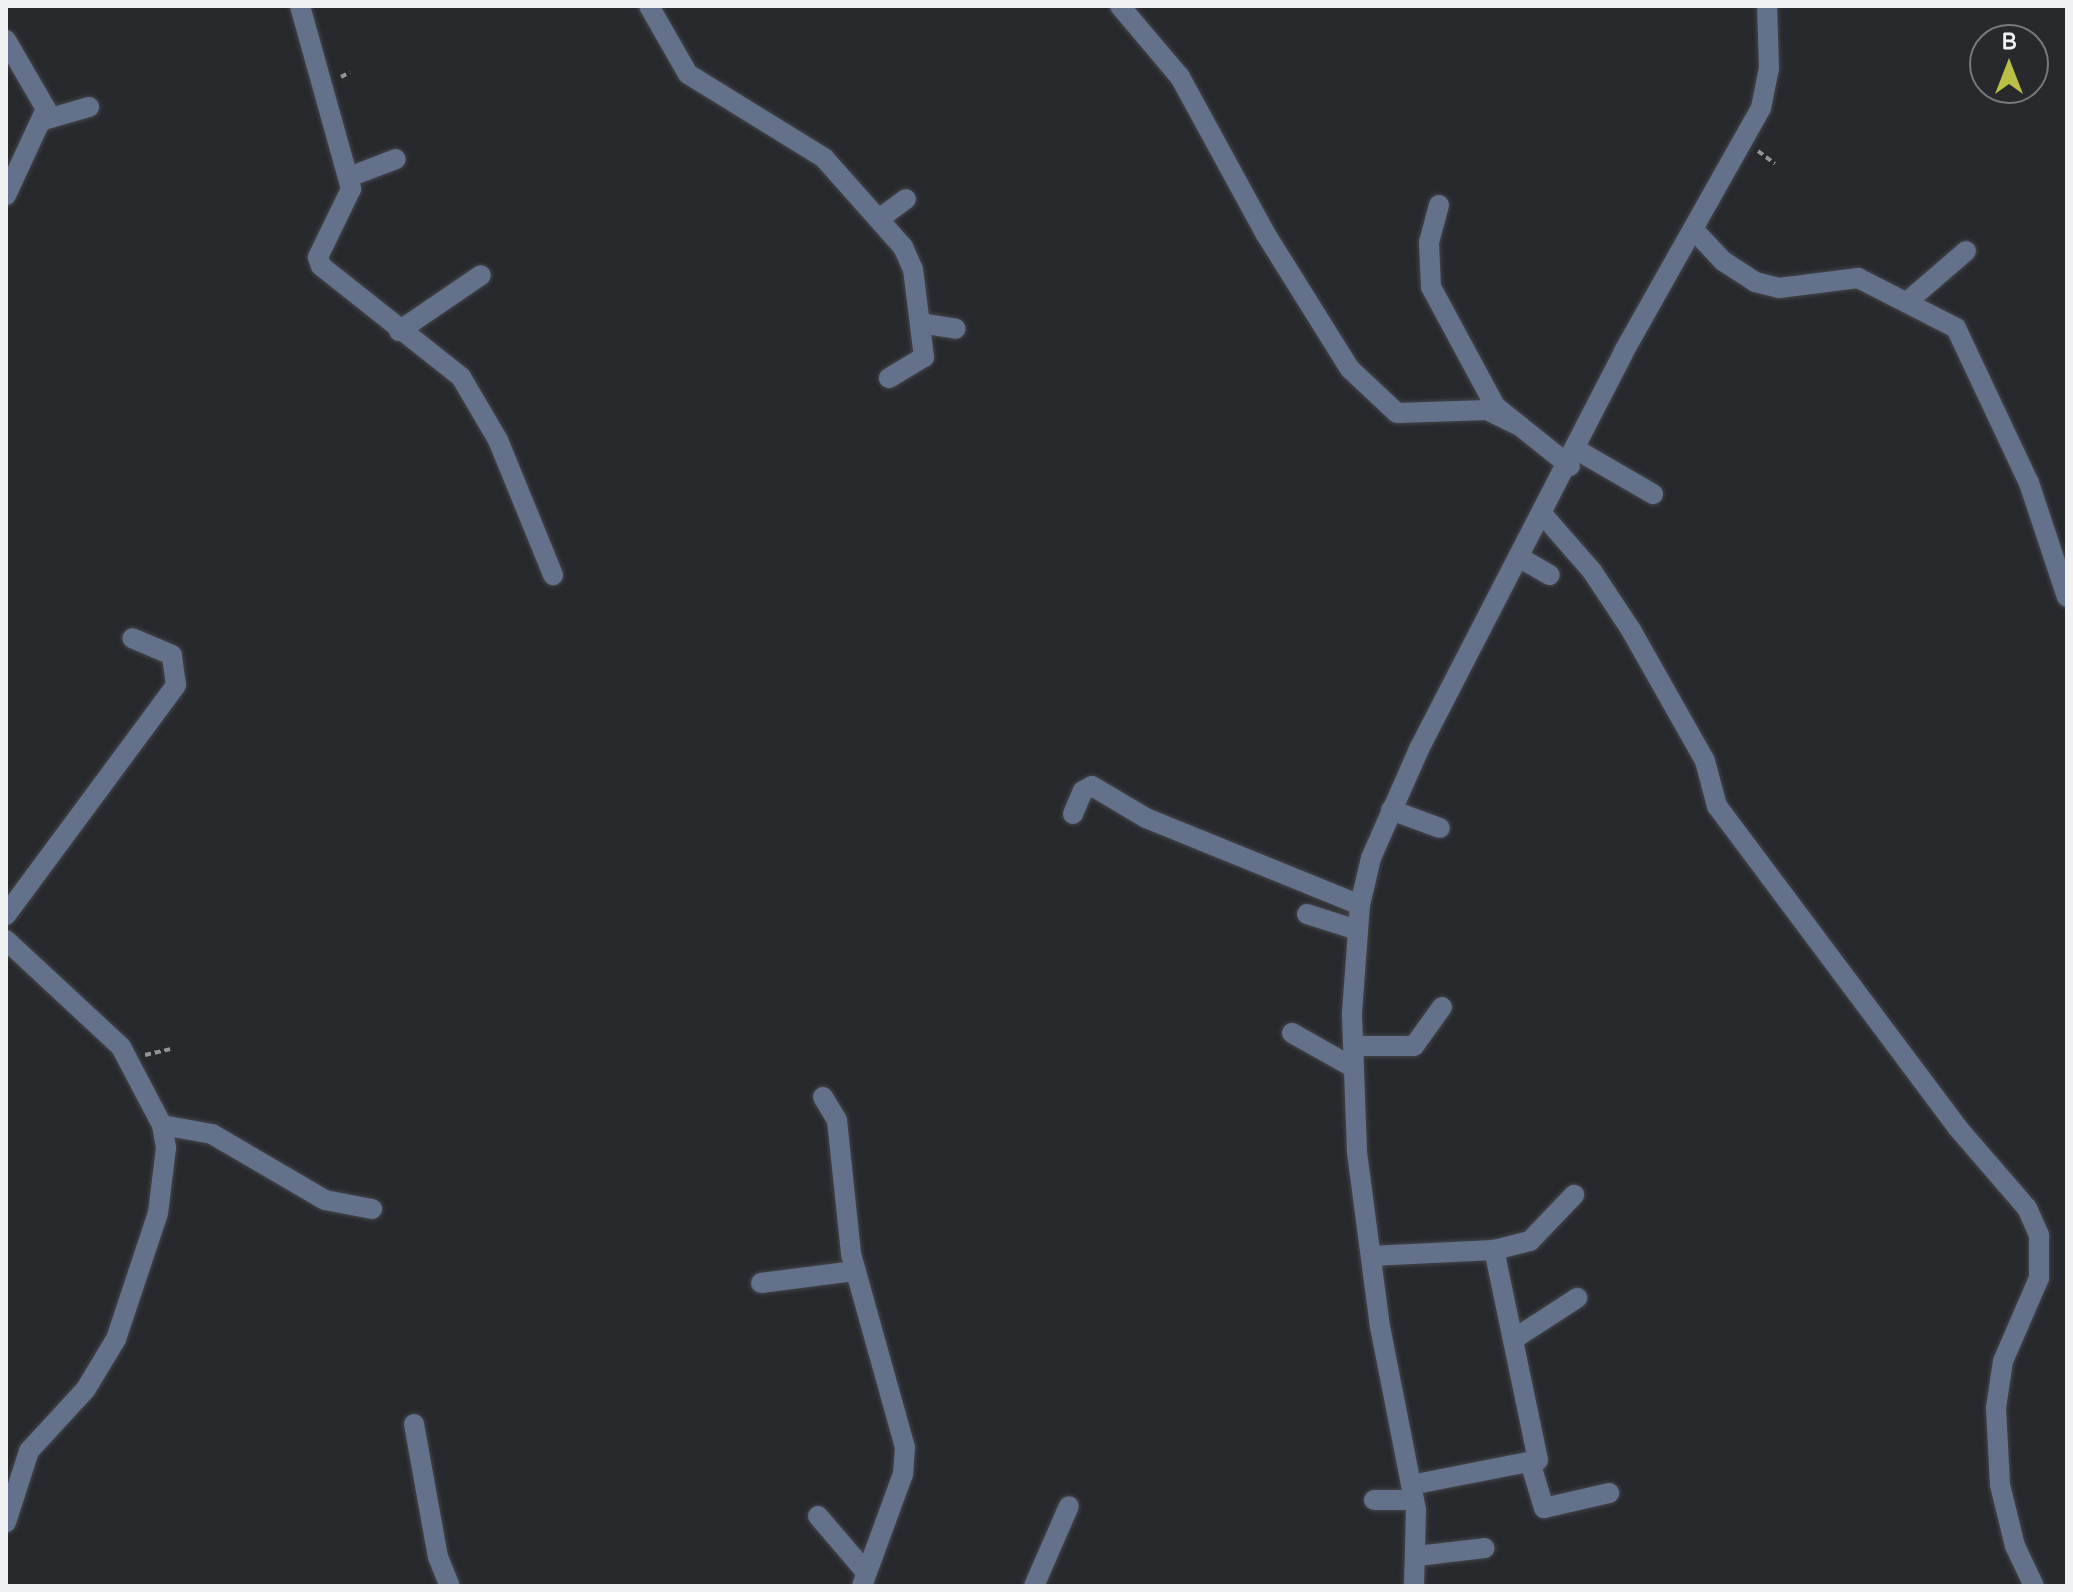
<!DOCTYPE html>
<html>
<head>
<meta charset="utf-8">
<style>
  body { margin:0 }
  #map { position:relative; width:2073px; height:1592px; overflow:hidden; background:#27292d; font-family:"Varela Round",sans-serif }
  div>[style] { position:absolute }
  [style*='--x'] { left:calc(var(--x)*1px); top:calc(var(--y)*1px); width:calc(var(--w)*1px); rotate:calc(var(--a)*1deg) }
  .path>* { height:4px; margin-top:-2px; transform-origin:0; background:repeating-linear-gradient(90deg,#929497 0 6px,transparent 0 10px) }
  .roads { filter:drop-shadow(0 0 2px #434549) drop-shadow(0 0 2px #434549) }
  .minor>* { height:20px; margin:-10px; padding:0 10px; transform-origin:10px; border-radius:10px; background:#63718b }
  span { translate:-50% -50%; white-space:nowrap; text-align:center; line-height:1.15; -webkit-text-stroke:7px #27292d; paint-order:stroke }
  .frame { position:absolute; inset:0; border:8px solid #eff1f3; pointer-events:none }
  .north { position:absolute; left:1969px; top:24px; width:80px; height:80px; box-sizing:border-box; background:#27292d; border:2px solid #77797c; border-radius:50%; rotate:0deg; font-size:22px; font-weight:700; line-height:32px; text-align:center; color:#eff1f3 }
  .north::after { content:''; display:block; margin:auto; width:28px; height:36px; background:#bac045; clip-path:polygon(50% 0,100% 100%,50% 72%,0 100%) }
</style>
</head>
<body>
<div id="map">
  <div class="path">
    <i style="--x:341;--y:77;--w:10;--a:-29"></i>
    <i style="--x:1758;--y:151;--w:21;--a:37"></i>
    <i style="--x:145;--y:1055;--w:26;--a:-13"></i>
  </div>
  <div class="roads">
    <div class="minor">
      <i style="--x:300;--y:6;--w:190;--a:74.4"></i>
      <i style="--x:351;--y:189;--w:76;--a:115.9"></i>
      <i style="--x:318;--y:257;--w:9;--a:72"></i>
      <i style="--x:321;--y:266;--w:179;--a:38.4"></i>
      <i style="--x:461;--y:377;--w:73;--a:59.6"></i>
      <i style="--x:498;--y:440;--w:146;--a:67.8"></i>
      <i style="--x:649;--y:6;--w:78;--a:60.2"></i>
      <i style="--x:688;--y:74;--w:160;--a:31.7"></i>
      <i style="--x:824;--y:158;--w:119;--a:48.4"></i>
      <i style="--x:903;--y:247;--w:24;--a:66"></i>
      <i style="--x:913;--y:269;--w:89;--a:82.9"></i>
      <i style="--x:924;--y:357;--w:41;--a:149"></i>
      <i style="--x:1120;--y:6;--w:93;--a:49.8"></i>
      <i style="--x:1180;--y:77;--w:178;--a:61.4"></i>
      <i style="--x:1265;--y:233;--w:160;--a:58"></i>
      <i style="--x:1350;--y:369;--w:64;--a:43.1"></i>
      <i style="--x:1397;--y:413;--w:90;--a:-1.9"></i>
      <i style="--x:1487;--y:410;--w:37;--a:26"></i>
      <i style="--x:6;--y:40;--w:80;--a:59.9"></i>
      <i style="--x:46;--y:109;--w:95;--a:114.9"></i>
      <i style="--x:44;--y:120;--w:47;--a:-16.1"></i>
      <i style="--x:349;--y:177;--w:50;--a:-21"></i>
      <i style="--x:1439;--y:205;--w:39;--a:105"></i>
      <i style="--x:1429;--y:243;--w:44;--a:87.4"></i>
      <i style="--x:1431;--y:287;--w:135;--a:61.7"></i>
      <i style="--x:1495;--y:406;--w:96;--a:38.7"></i>
      <i style="--x:880;--y:218;--w:32;--a:-36"></i>
      <i style="--x:1693;--y:229;--w:44;--a:46.8"></i>
      <i style="--x:1723;--y:261;--w:38;--a:33"></i>
      <i style="--x:1755;--y:282;--w:25;--a:14"></i>
      <i style="--x:1779;--y:288;--w:80;--a:-7.2"></i>
      <i style="--x:1858;--y:278;--w:110;--a:27"></i>
      <i style="--x:1956;--y:328;--w:171;--a:64.8"></i>
      <i style="--x:2029;--y:483;--w:120;--a:71.6"></i>
      <i style="--x:1907;--y:302;--w:78;--a:-40.8"></i>
      <i style="--x:920;--y:323;--w:36;--a:9"></i>
      <i style="--x:399;--y:331;--w:99;--a:-34.3"></i>
      <i style="--x:1577;--y:450;--w:88;--a:30.1"></i>
      <i style="--x:1544;--y:516;--w:73;--a:48.9"></i>
      <i style="--x:1592;--y:571;--w:71;--a:56.5"></i>
      <i style="--x:1631;--y:630;--w:150;--a:60.5"></i>
      <i style="--x:1705;--y:761;--w:47;--a:75.1"></i>
      <i style="--x:1717;--y:806;--w:401;--a:53.2"></i>
      <i style="--x:1957;--y:1127;--w:107;--a:49.2"></i>
      <i style="--x:2027;--y:1208;--w:30;--a:66"></i>
      <i style="--x:2039;--y:1235;--w:43;--a:90"></i>
      <i style="--x:2039;--y:1278;--w:90;--a:113.4"></i>
      <i style="--x:2003;--y:1361;--w:48;--a:98.5"></i>
      <i style="--x:1996;--y:1408;--w:77;--a:87"></i>
      <i style="--x:2000;--y:1485;--w:63;--a:76.2"></i>
      <i style="--x:2015;--y:1546;--w:44;--a:64.6"></i>
      <i style="--x:1522;--y:559;--w:32;--a:30"></i>
      <i style="--x:1391;--y:810;--w:52;--a:20.2"></i>
      <i style="--x:1073;--y:814;--w:25;--a:-67"></i>
      <i style="--x:1083;--y:791;--w:10;--a:-29"></i>
      <i style="--x:1092;--y:786;--w:63;--a:30.7"></i>
      <i style="--x:1146;--y:818;--w:231;--a:22.1"></i>
      <i style="--x:1307;--y:914;--w:52;--a:17.7"></i>
      <i style="--x:6;--y:915;--w:286;--a:-53.5"></i>
      <i style="--x:176;--y:685;--w:30;--a:-98"></i>
      <i style="--x:172;--y:655;--w:43;--a:-157"></i>
      <i style="--x:6;--y:940;--w:157;--a:42.9"></i>
      <i style="--x:121;--y:1047;--w:88;--a:62.3"></i>
      <i style="--x:162;--y:1125;--w:23;--a:80"></i>
      <i style="--x:166;--y:1148;--w:65;--a:97"></i>
      <i style="--x:158;--y:1213;--w:133;--a:108.4"></i>
      <i style="--x:116;--y:1339;--w:58;--a:121"></i>
      <i style="--x:86;--y:1389;--w:84;--a:132.6"></i>
      <i style="--x:29;--y:1451;--w:75;--a:107.9"></i>
      <i style="--x:1292;--y:1033;--w:71;--a:29.4"></i>
      <i style="--x:1354;--y:1046;--w:60;--a:0"></i>
      <i style="--x:1414;--y:1046;--w:48;--a:-54.3"></i>
      <i style="--x:823;--y:1097;--w:27;--a:59"></i>
      <i style="--x:837;--y:1120;--w:135;--a:84"></i>
      <i style="--x:851;--y:1254;--w:200;--a:74.4"></i>
      <i style="--x:905;--y:1447;--w:27;--a:94"></i>
      <i style="--x:903;--y:1474;--w:119;--a:110.1"></i>
      <i style="--x:162;--y:1125;--w:51;--a:10.2"></i>
      <i style="--x:212;--y:1134;--w:131;--a:30.3"></i>
      <i style="--x:325;--y:1200;--w:48;--a:10.8"></i>
      <i style="--x:1371;--y:1256;--w:123;--a:-2.8"></i>
      <i style="--x:1494;--y:1250;--w:37;--a:-14"></i>
      <i style="--x:1530;--y:1241;--w:64;--a:-46.3"></i>
      <i style="--x:761;--y:1283;--w:95;--a:-7.3"></i>
      <i style="--x:1517;--y:1337;--w:72;--a:-33"></i>
      <i style="--x:414;--y:1424;--w:135;--a:79.8"></i>
      <i style="--x:438;--y:1557;--w:31;--a:68"></i>
      <i style="--x:1531;--y:1465;--w:45;--a:73.2"></i>
      <i style="--x:1544;--y:1508;--w:67;--a:-13"></i>
      <i style="--x:1411;--y:1485;--w:129;--a:-11.1"></i>
      <i style="--x:1538;--y:1460;--w:215;--a:-101.8"></i>
      <i style="--x:1374;--y:1500;--w:40;--a:0"></i>
      <i style="--x:818;--y:1516;--w:74;--a:49.4"></i>
      <i style="--x:1417;--y:1556;--w:68;--a:-6.7"></i>
      <i style="--x:1034;--y:1586;--w:87;--a:-66.4"></i>
      <i style="--x:1414;--y:1586;--w:76;--a:-88.5"></i>
      <i style="--x:1416;--y:1510;--w:187;--a:-101.1"></i>
      <i style="--x:1380;--y:1327;--w:177;--a:-97.5"></i>
      <i style="--x:1357;--y:1152;--w:139;--a:-92.1"></i>
      <i style="--x:1352;--y:1013;--w:108;--a:-85.8"></i>
      <i style="--x:1360;--y:905;--w:48;--a:-76.8"></i>
      <i style="--x:1371;--y:858;--w:119;--a:-66.2"></i>
      <i style="--x:1419;--y:749;--w:445;--a:-62.7"></i>
      <i style="--x:1623;--y:353;--w:281;--a:-60.6"></i>
      <i style="--x:1761;--y:108;--w:41;--a:-78.7"></i>
      <i style="--x:1769;--y:68;--w:62;--a:-91.8"></i>
    </div>
  </div>
  <div class="frame"></div>
  <div class="north">B</div>
</div>
</body>
</html>
